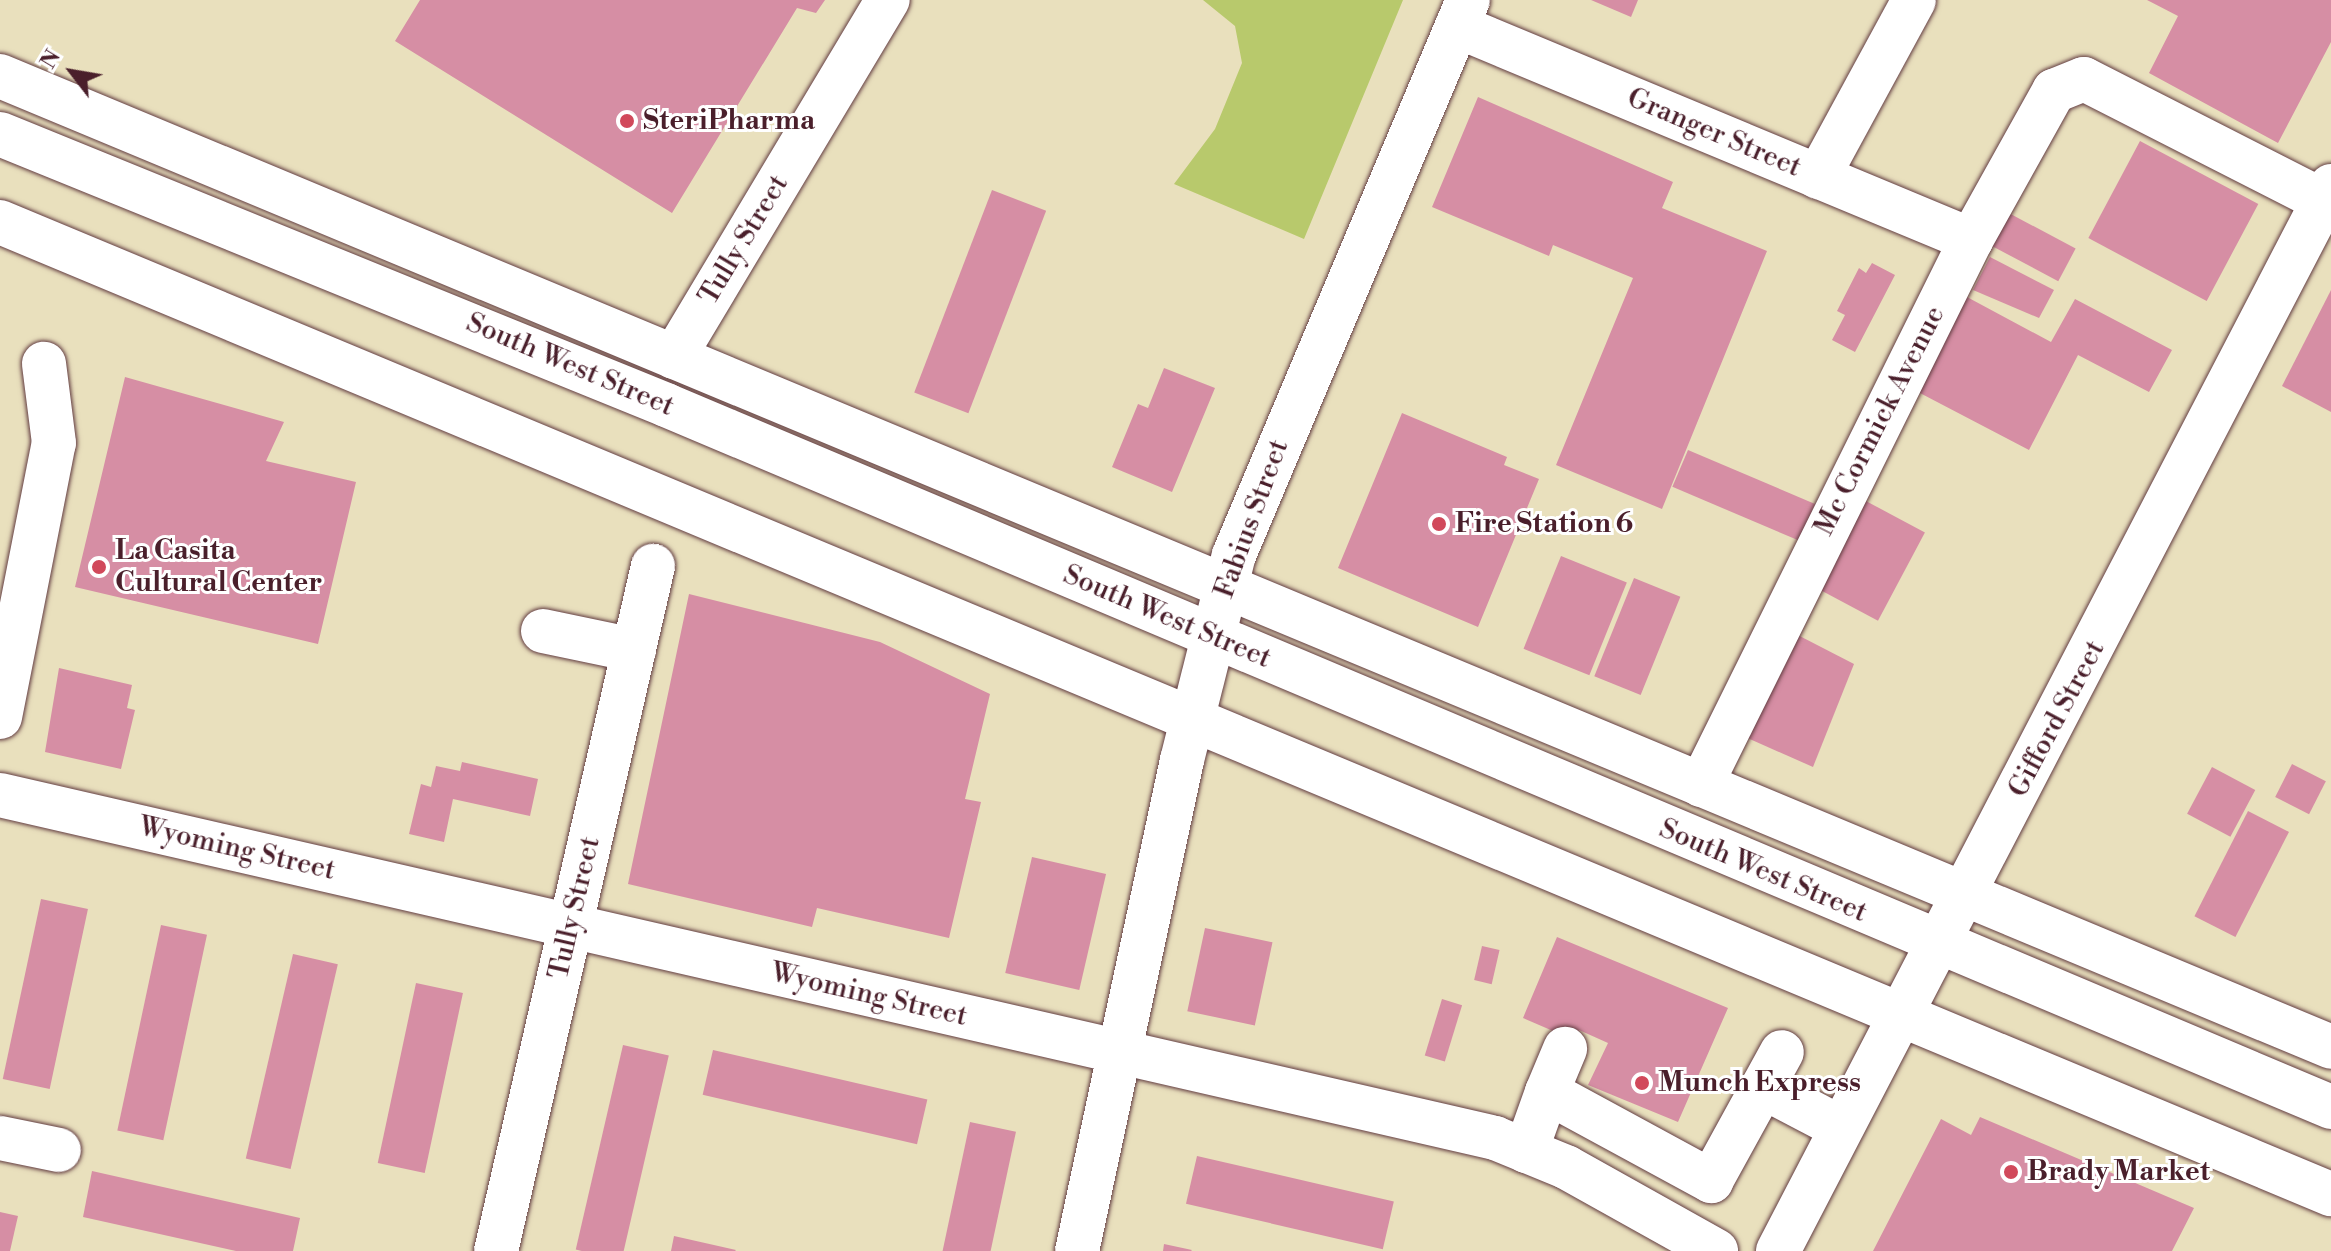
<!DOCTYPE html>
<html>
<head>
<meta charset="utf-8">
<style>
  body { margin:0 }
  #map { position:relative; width:2331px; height:1251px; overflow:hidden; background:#e9e0bd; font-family:"Libre Bodoni",serif }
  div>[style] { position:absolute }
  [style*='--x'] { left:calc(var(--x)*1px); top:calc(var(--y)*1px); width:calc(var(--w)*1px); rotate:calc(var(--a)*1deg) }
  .green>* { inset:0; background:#b8c96c }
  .building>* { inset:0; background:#d68ea4; transform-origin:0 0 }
  .roads { filter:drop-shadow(0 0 2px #623c41) drop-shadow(0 0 2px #623c41) }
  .minor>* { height:44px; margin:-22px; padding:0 22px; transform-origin:22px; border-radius:22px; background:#fff }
  .major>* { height:44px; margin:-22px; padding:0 22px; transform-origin:22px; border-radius:22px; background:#fff }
  .dots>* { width:22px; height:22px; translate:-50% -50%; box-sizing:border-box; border:4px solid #fff; border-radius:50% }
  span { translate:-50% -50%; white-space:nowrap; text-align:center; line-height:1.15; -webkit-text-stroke:6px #fff; paint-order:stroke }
  .poi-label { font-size:28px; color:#4a1f2b; font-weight:700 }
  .left { translate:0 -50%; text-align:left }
  .street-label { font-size:28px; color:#4a1f2b }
  .north { position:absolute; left:32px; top:32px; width:80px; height:80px; -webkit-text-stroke:6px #fff; paint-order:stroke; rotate:301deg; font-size:22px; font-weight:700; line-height:32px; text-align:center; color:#4a1f2b }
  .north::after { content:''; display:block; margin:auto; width:28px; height:36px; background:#4a1f2b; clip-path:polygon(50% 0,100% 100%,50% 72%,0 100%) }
</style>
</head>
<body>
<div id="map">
  <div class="green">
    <i style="clip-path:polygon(1203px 0,1403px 0,1304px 239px,1174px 184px,1215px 129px,1242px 63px,1235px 26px)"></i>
  </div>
  <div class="building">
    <i style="clip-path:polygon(420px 0,825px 0,816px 13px,797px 8px,672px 213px,395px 41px)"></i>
    <i style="clip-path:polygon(1591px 0,1638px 0,1631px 17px)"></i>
    <i style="clip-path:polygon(2147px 0,2331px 0,2331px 42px,2278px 143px,2149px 73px,2178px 16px)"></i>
    <i style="clip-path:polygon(1478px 97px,1673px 182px,1662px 208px,1767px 251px,1662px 509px,1556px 465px,1633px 278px,1553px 245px,1549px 256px,1432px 207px)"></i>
    <i style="left:2140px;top:141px;width:134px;height:110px;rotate:28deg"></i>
    <i style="left:992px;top:190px;width:58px;height:217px;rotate:21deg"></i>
    <i style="left:2005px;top:211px;width:80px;height:37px;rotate:28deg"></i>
    <i style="clip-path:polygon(1990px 257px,2054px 290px,2039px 318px,1973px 290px)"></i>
    <i style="clip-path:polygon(1872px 263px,1895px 275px,1855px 352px,1832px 340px,1845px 315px,1837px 311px,1859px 268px,1866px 273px)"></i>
    <i style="clip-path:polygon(2331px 290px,2331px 412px,2282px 386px)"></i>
    <i style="clip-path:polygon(1967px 297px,2051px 342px,2075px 299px,2172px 350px,2149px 392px,2078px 355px,2029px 450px,1918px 392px)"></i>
    <i style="clip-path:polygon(1164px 368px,1215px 388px,1172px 492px,1112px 467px,1138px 404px,1148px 408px)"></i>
    <i style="clip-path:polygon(125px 377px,284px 422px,266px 461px,356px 482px,318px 644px,75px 587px)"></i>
    <i style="clip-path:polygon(1402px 413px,1507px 457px,1504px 465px,1539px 479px,1478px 627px,1338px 568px)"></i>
    <i style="left:1688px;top:450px;width:138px;height:40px;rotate:23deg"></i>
    <i style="left:1864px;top:500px;width:69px;height:100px;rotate:28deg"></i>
    <i style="left:1561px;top:556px;width:71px;height:100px;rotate:22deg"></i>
    <i style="left:1634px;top:578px;width:50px;height:106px;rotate:22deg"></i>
    <i style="clip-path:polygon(689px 594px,880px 642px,990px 694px,965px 799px,981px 802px,949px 938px,817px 908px,812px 927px,628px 884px)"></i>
    <i style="clip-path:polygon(1788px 630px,1854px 664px,1813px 767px,1734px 732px)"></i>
    <i style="clip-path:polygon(59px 668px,132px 685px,127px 708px,135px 710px,121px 769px,45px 752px)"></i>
    <i style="clip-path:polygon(462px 762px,538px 779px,530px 816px,453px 799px,444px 842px,409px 834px,421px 784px,431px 787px,436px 766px,460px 771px)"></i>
    <i style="left:2292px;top:764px;width:38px;height:37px;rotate:27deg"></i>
    <i style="left:2212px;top:767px;width:49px;height:53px;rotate:28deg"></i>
    <i style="left:2248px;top:811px;width:46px;height:118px;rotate:27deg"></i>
    <i style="left:1032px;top:857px;width:76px;height:119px;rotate:13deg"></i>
    <i style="left:41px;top:899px;width:48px;height:184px;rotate:12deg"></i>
    <i style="left:161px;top:925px;width:47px;height:210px;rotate:12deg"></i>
    <i style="left:1205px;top:928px;width:69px;height:85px;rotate:12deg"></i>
    <i style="clip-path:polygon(1557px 937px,1728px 1008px,1678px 1122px,1588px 1085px,1608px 1043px,1579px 1030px,1574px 1040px,1523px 1018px)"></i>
    <i style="left:1482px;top:946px;width:18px;height:35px;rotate:13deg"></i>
    <i style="left:293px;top:954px;width:46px;height:210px;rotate:13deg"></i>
    <i style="left:416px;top:983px;width:48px;height:184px;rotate:12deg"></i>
    <i style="left:1442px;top:999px;width:21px;height:59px;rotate:17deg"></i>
    <i style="left:623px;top:1045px;width:47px;height:210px;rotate:13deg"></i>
    <i style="left:713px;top:1050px;width:220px;height:46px;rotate:13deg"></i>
    <i style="clip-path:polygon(1980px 1117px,2194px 1208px,2172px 1251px,1873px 1251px,1941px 1119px,1971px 1135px)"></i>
    <i style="left:970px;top:1122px;width:47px;height:132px;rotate:12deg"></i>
    <i style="left:1197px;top:1156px;width:202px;height:49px;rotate:13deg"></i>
    <i style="clip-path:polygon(92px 1171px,300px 1218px,293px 1251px,236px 1251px,83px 1217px)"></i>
    <i style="clip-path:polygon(0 1212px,18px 1216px,10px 1251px,0 1251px)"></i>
    <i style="clip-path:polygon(674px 1236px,736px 1250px,735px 1251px,671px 1251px)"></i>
    <i style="clip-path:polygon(1164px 1244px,1192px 1250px,1191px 1251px,1163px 1251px)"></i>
  </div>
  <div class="roads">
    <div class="minor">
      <i style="--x:1457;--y:26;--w:557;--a:22.6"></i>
      <i style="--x:0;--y:76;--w:2525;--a:22.61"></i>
      <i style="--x:1818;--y:177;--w:201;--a:-61.5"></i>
      <i style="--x:674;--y:357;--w:416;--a:-59.1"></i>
      <i style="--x:543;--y:631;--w:93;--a:11.8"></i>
      <i style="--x:0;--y:717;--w:279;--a:-78.9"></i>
      <i style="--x:54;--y:443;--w:80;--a:-97.2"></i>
      <i style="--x:1701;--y:785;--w:608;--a:-63.65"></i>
      <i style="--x:1971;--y:240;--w:171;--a:-60.9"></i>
      <i style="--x:2054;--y:91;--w:32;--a:-22"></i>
      <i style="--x:2084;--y:79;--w:277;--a:27"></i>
      <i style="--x:0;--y:795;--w:1534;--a:12.92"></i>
      <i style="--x:1495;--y:1138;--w:77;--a:22.2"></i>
      <i style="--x:1566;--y:1167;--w:172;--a:29.2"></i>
      <i style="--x:1763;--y:1087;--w:88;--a:27.7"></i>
      <i style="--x:1547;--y:1092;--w:47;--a:-67.3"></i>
      <i style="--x:0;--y:1138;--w:60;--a:11.5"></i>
      <i style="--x:1526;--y:1151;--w:63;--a:-70.4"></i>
      <i style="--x:1547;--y:1092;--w:187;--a:28.5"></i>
      <i style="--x:1711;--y:1181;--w:147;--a:-61.2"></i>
      <i style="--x:496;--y:1251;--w:703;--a:-77.09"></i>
      <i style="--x:1077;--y:1251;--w:502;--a:-77.93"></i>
      <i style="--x:1182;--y:760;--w:211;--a:-75.8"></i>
      <i style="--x:1234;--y:555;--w:602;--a:-67.14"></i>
      <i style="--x:1778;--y:1251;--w:1200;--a:-62.56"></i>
    </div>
    <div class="major">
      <i style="--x:0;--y:134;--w:719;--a:22.14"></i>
      <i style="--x:666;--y:405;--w:1807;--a:22.86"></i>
      <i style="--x:0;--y:222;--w:2526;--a:22.64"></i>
    </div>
  </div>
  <div class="dots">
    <i style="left:627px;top:121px;background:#d1495b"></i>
    <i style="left:1439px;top:524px;background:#d1495b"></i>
    <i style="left:99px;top:567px;background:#d1495b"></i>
    <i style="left:1642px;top:1083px;background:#d1495b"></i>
    <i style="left:2011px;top:1172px;background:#d1495b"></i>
  </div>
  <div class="poi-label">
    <span class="left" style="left:643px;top:121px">SteriPharma</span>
    <span class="left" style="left:1455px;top:524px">Fire Station 6</span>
    <span class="left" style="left:115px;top:567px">La Casita<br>Cultural Center</span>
    <span class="left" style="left:1658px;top:1083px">Munch Express</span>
    <span class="left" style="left:2027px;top:1172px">Brady Market</span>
  </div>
  <div class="street-label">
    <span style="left:1714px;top:133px;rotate:23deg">Granger Street</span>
    <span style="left:744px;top:240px;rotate:-59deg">Tully Street</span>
    <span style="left:570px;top:365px;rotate:23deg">South West Street</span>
    <span style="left:1880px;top:421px;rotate:-63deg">Mc Cormick Avenue</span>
    <span style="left:1252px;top:519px;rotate:-70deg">Fabius Street</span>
    <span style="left:1167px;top:617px;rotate:23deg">South West Street</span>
    <span style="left:2057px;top:719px;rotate:-62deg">Gifford Street</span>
    <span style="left:237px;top:849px;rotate:13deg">Wyoming Street</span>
    <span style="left:1763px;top:871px;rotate:23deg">South West Street</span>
    <span style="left:575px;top:908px;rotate:-77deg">Tully Street</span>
    <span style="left:869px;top:995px;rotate:13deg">Wyoming Street</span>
  </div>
  <div class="north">N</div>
</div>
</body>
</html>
